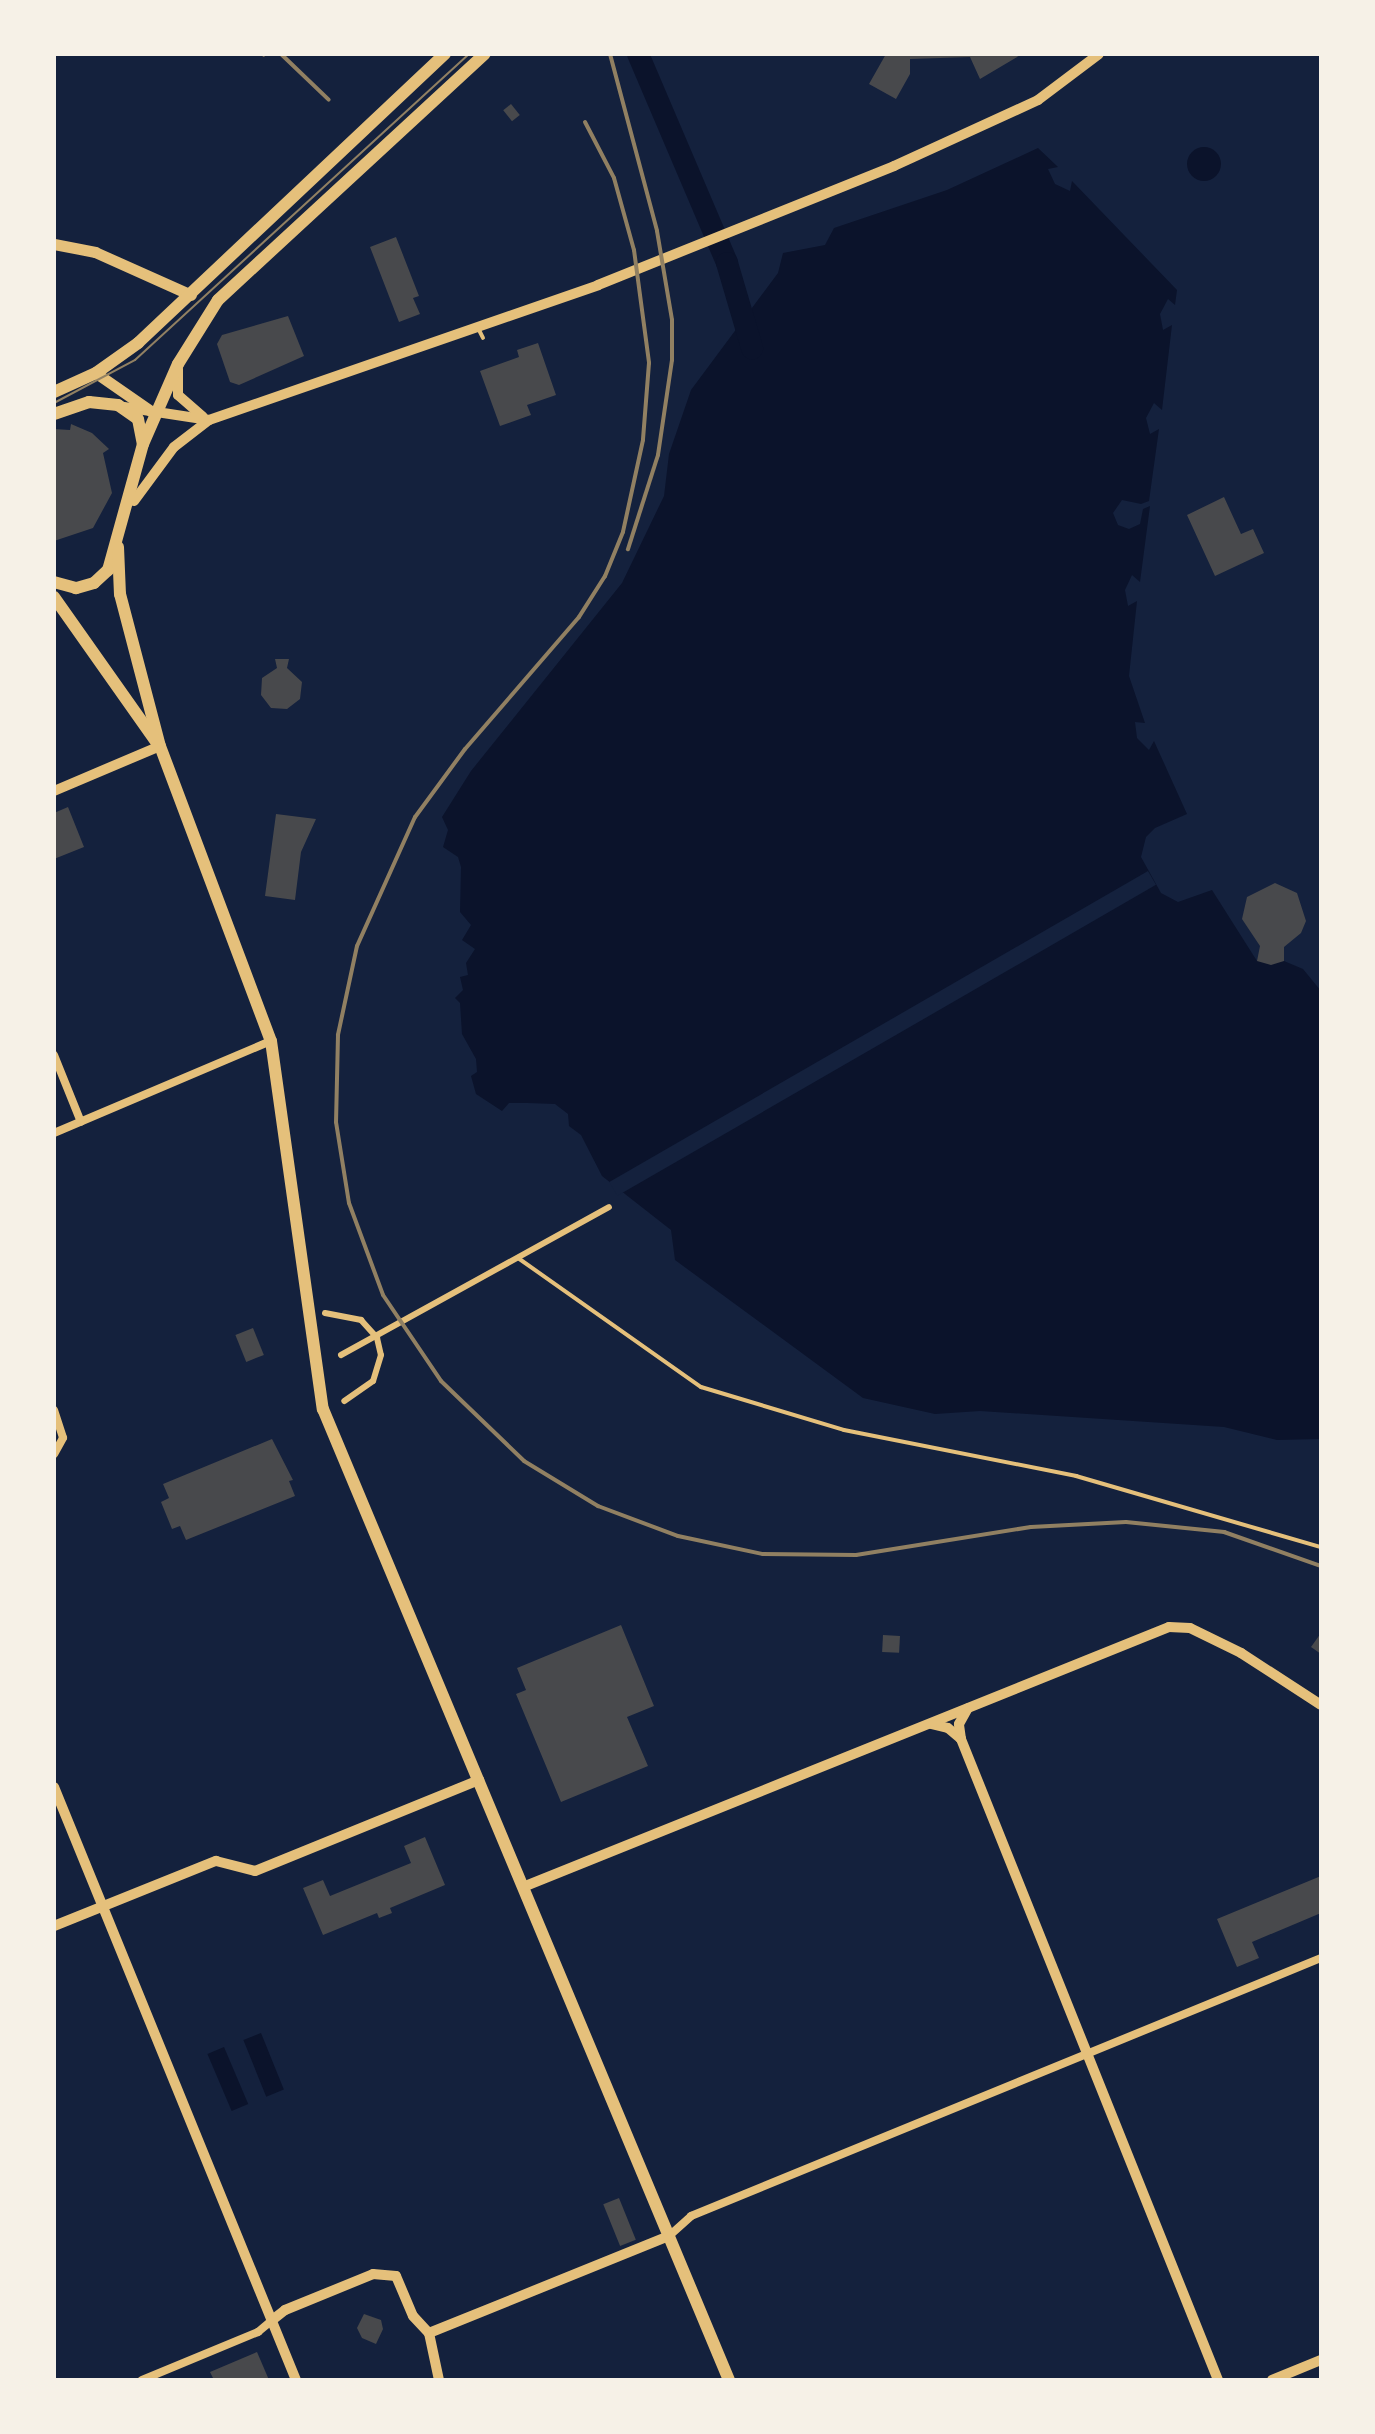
<!DOCTYPE html>
<html>
<head>
<meta charset="utf-8">
<style>
  body { margin:0 }
  #map { position:relative; width:1375px; height:2434px; overflow:hidden; background:#14213d; font-family:"DM Sans",sans-serif }
  div>[style] { position:absolute }
  [style*='--x'] { left:calc(var(--x)*1px); top:calc(var(--y)*1px); width:calc(var(--w)*1px); rotate:calc(var(--a)*1deg) }
  .water>* { inset:0; background:#0b132b; transform-origin:0 0 }
  .round { border-radius:50% }
  .pier>* { inset:0; background:#14213d; transform-origin:0 0 }
  .river>* { height:22px; margin:-11px; padding:0 11px; transform-origin:11px; border-radius:11px; background:#0b132b }
  .building>* { inset:0; background:#48494c; transform-origin:0 0 }
  .service>* { height:4px; margin:-2px; padding:0 2px; transform-origin:2px; border-radius:2px; background:#e5c07b }
  .pedestrian>* { height:6px; margin:-3px; padding:0 3px; transform-origin:3px; border-radius:3px; background:#e5c07b }
  .minor>* { height:8px; margin:-4px; padding:0 4px; transform-origin:4px; border-radius:4px; background:#e5c07b }
  .tertiary>* { height:10px; margin:-5px; padding:0 5px; transform-origin:5px; border-radius:5px; background:#e5c07b }
  .secondary>* { height:11px; margin:-5.5px; padding:0 5.5px; transform-origin:5.5px; border-radius:5.5px; background:#e5c07b }
  .primary>* { height:12px; margin:-6px; padding:0 6px; transform-origin:6px; border-radius:6px; background:#e5c07b }
  .tram>* { height:2px; margin:-1px; padding:0 1px; transform-origin:1px; border-radius:1px; background:#918062 }
  .rail>* { height:4px; margin:-2px; padding:0 2px; transform-origin:2px; border-radius:2px; background:#918062 }
  span { translate:-50% -50%; white-space:nowrap; text-align:center; line-height:1.15; -webkit-text-stroke:6px #f6f1e7; paint-order:stroke }
  .frame { position:absolute; inset:0; border:56px solid #f6f1e7; pointer-events:none }
</style>
</head>
<body>
<div id="map">
  <div class="water">
    <i class="round" style="left:1187px;top:147px;width:34px;height:34px"></i>
    <i style="clip-path:polygon(1038px 148px,1058px 167px,1048px 169px,1055px 184px,1070px 191px,1072px 181px,1177px 290px,1175px 305px,1168px 299px,1160px 314px,1163px 330px,1172px 325px,1162px 410px,1154px 403px,1146px 418px,1150px 434px,1159px 429px,1149px 501px,1141px 504px,1122px 500px,1113px 513px,1118px 525px,1129px 529px,1140px 524px,1143px 509px,1150px 506px,1140px 582px,1132px 575px,1125px 590px,1128px 606px,1137px 601px,1129px 676px,1145px 723px,1135px 722px,1137px 738px,1149px 750px,1154px 741px,1187px 814px,1155px 828px,1146px 837px,1141px 857px,1161px 893px,1178px 902px,1212px 890px,1257px 961px,1284px 961px,1303px 969px,1321px 991px,1321px 1439px,1277px 1440px,1224px 1427px,980px 1411px,935px 1414px,863px 1398px,675px 1260px,671px 1230px,602px 1176px,581px 1135px,569px 1126px,568px 1114px,555px 1104px,527px 1103px,509px 1103px,502px 1111px,476px 1094px,471px 1076px,477px 1072px,476px 1059px,462px 1034px,460px 1003px,455px 998px,463px 990px,460px 977px,468px 975px,466px 963px,475px 949px,462px 940px,471px 925px,460px 912px,461px 867px,458px 857px,443px 847px,448px 830px,442px 817px,471px 771px,622px 583px,664px 496px,669px 454px,691px 390px,778px 273px,783px 253px,825px 245px,834px 228px,947px 190px)"></i>
    <i style="left:261px;top:2033px;width:61px;height:19px;rotate:68deg"></i>
    <i style="left:224px;top:2047px;width:62px;height:18px;rotate:67deg"></i>
  </div>
  <div class="pier">
    <i style="left:1148px;top:871px;width:16px;height:622px;rotate:60deg"></i>
  </div>
  <div class="river">
    <i style="--x:638;--y:54;--w:227;--a:66.9"></i>
    <i style="--x:727;--y:263;--w:89;--a:73.6"></i>
  </div>
  <div class="building">
    <i style="clip-path:polygon(886px 54px,1022px 54px,980px 79px,970px 57px,910px 59px,910px 74px,896px 99px,869px 84px)"></i>
    <i style="left:511px;top:104px;width:14px;height:10px;rotate:51deg"></i>
    <i style="clip-path:polygon(396px 237px,419px 296px,413px 298px,420px 314px,399px 322px,370px 247px)"></i>
    <i style="clip-path:polygon(288px 316px,304px 356px,239px 385px,230px 382px,217px 344px,222px 335px)"></i>
    <i style="clip-path:polygon(538px 343px,556px 395px,527px 405px,531px 415px,500px 426px,480px 371px,519px 357px,517px 350px)"></i>
    <i style="clip-path:polygon(71px 424px,92px 433px,109px 449px,103px 453px,112px 493px,93px 528px,54px 541px,54px 429px,70px 430px)"></i>
    <i style="clip-path:polygon(1224px 497px,1241px 534px,1253px 529px,1264px 553px,1215px 576px,1187px 515px)"></i>
    <i style="clip-path:polygon(275px 659px,289px 659px,287px 668px,302px 682px,300px 699px,287px 709px,271px 708px,261px 695px,262px 678px,277px 668px)"></i>
    <i style="clip-path:polygon(68px 807px,84px 847px,54px 859px,54px 813px)"></i>
    <i style="clip-path:polygon(276px 814px,316px 819px,301px 852px,295px 900px,265px 896px)"></i>
    <i style="clip-path:polygon(1275px 883px,1297px 893px,1306px 921px,1301px 933px,1284px 947px,1284px 961px,1271px 965px,1257px 961px,1260px 946px,1242px 919px,1247px 897px)"></i>
    <i style="left:253px;top:1328px;width:29px;height:19px;rotate:68deg"></i>
    <i style="clip-path:polygon(272px 1439px,293px 1480px,289px 1481px,295px 1496px,186px 1540px,180px 1526px,172px 1529px,161px 1502px,169px 1498px,163px 1484px)"></i>
    <i style="clip-path:polygon(621px 1625px,654px 1706px,627px 1717px,648px 1766px,561px 1802px,516px 1694px,526px 1690px,517px 1668px)"></i>
    <i style="clip-path:polygon(1321px 1633px,1321px 1654px,1311px 1647px)"></i>
    <i style="left:883px;top:1635px;width:17px;height:17px;rotate:3deg"></i>
    <i style="clip-path:polygon(425px 1837px,445px 1885px,390px 1908px,392px 1913px,379px 1918px,377px 1913px,323px 1935px,303px 1888px,323px 1880px,330px 1896px,411px 1863px,404px 1846px)"></i>
    <i style="clip-path:polygon(1321px 1876px,1321px 1913px,1252px 1942px,1259px 1958px,1237px 1967px,1217px 1919px)"></i>
    <i style="left:619px;top:2198px;width:45px;height:17px;rotate:68deg"></i>
    <i style="clip-path:polygon(364px 2314px,381px 2320px,383px 2329px,376px 2344px,362px 2338px,357px 2328px)"></i>
    <i style="clip-path:polygon(257px 2352px,269px 2380px,214px 2380px,210px 2372px)"></i>
  </div>
  <div class="service">
    <i style="--x:478;--y:328;--w:11;--a:63"></i>
    <i style="--x:518;--y:1258;--w:224;--a:35.2"></i>
    <i style="--x:701;--y:1387;--w:149;--a:16.7"></i>
    <i style="--x:844;--y:1430;--w:237;--a:11.2"></i>
    <i style="--x:1076;--y:1476;--w:255;--a:16.2"></i>
  </div>
  <div class="pedestrian">
    <i style="--x:325;--y:1313;--w:37;--a:11"></i>
    <i style="--x:361;--y:1320;--w:24;--a:48"></i>
    <i style="--x:377;--y:1338;--w:17;--a:77"></i>
    <i style="--x:381;--y:1355;--w:27;--a:107"></i>
    <i style="--x:373;--y:1381;--w:35;--a:145"></i>
    <i style="--x:341;--y:1355;--w:306;--a:-28.9"></i>
  </div>
  <div class="minor">
    <i style="--x:54;--y:1055;--w:72;--a:68.1"></i>
    <i style="--x:54;--y:1133;--w:236;--a:-23"></i>
    <i style="--x:54;--y:1410;--w:29;--a:72"></i>
    <i style="--x:63;--y:1438;--w:18;--a:119"></i>
    <i style="--x:669;--y:2236;--w:30;--a:-42"></i>
    <i style="--x:691;--y:2216;--w:681;--a:-22.27"></i>
    <i style="--x:142;--y:2380;--w:126;--a:-22.5"></i>
    <i style="--x:258;--y:2332;--w:17;--a:-40"></i>
  </div>
  <div class="tertiary">
    <i style="--x:178;--y:369;--w:26;--a:90"></i>
    <i style="--x:178;--y:395;--w:33;--a:41"></i>
    <i style="--x:124;--y:407;--w:86;--a:8.7"></i>
    <i style="--x:134;--y:501;--w:67;--a:-53.5"></i>
    <i style="--x:174;--y:447;--w:44;--a:-37.6"></i>
    <i style="--x:209;--y:420;--w:412;--a:-19.1"></i>
    <i style="--x:598;--y:285;--w:319;--a:-21.9"></i>
    <i style="--x:894;--y:166;--w:158;--a:-24.6"></i>
    <i style="--x:1038;--y:100;--w:76;--a:-37"></i>
    <i style="--x:54;--y:791;--w:115;--a:-23"></i>
    <i style="--x:931;--y:1724;--w:17;--a:13"></i>
    <i style="--x:948;--y:1728;--w:17;--a:40"></i>
    <i style="--x:961;--y:1739;--w:691;--a:68.15"></i>
    <i style="--x:961;--y:1739;--w:15;--a:-98"></i>
    <i style="--x:959;--y:1724;--w:18;--a:-61"></i>
    <i style="--x:54;--y:1787;--w:640;--a:67.8"></i>
    <i style="--x:523;--y:1887;--w:696;--a:-21.92"></i>
    <i style="--x:1169;--y:1627;--w:21;--a:3"></i>
    <i style="--x:1190;--y:1628;--w:57;--a:26.1"></i>
    <i style="--x:1241;--y:1653;--w:95;--a:33"></i>
    <i style="--x:54;--y:1926;--w:175;--a:-21.9"></i>
    <i style="--x:216;--y:1861;--w:40;--a:14.4"></i>
    <i style="--x:255;--y:1871;--w:242;--a:-22.1"></i>
    <i style="--x:271;--y:2321;--w:18;--a:-38"></i>
    <i style="--x:285;--y:2310;--w:95;--a:-22.2"></i>
    <i style="--x:373;--y:2274;--w:23;--a:5"></i>
    <i style="--x:396;--y:2276;--w:43;--a:67"></i>
    <i style="--x:413;--y:2316;--w:23;--a:47"></i>
    <i style="--x:429;--y:2333;--w:48;--a:78"></i>
    <i style="--x:429;--y:2333;--w:259;--a:-22"></i>
    <i style="--x:1272;--y:2380;--w:53;--a:-22.2"></i>
  </div>
  <div class="secondary">
    <i style="--x:54;--y:244;--w:42;--a:11"></i>
    <i style="--x:95;--y:252;--w:105;--a:24.1"></i>
    <i style="--x:96;--y:373;--w:72;--a:34.8"></i>
  </div>
  <div class="primary">
    <i style="--x:54;--y:392;--w:46;--a:-24.3"></i>
    <i style="--x:96;--y:373;--w:52;--a:-35.5"></i>
    <i style="--x:138;--y:343;--w:422;--a:-43.3"></i>
    <i style="--x:54;--y:414;--w:37;--a:-19"></i>
    <i style="--x:89;--y:402;--w:29;--a:6"></i>
    <i style="--x:118;--y:405;--w:24;--a:35"></i>
    <i style="--x:138;--y:419;--w:25;--a:79"></i>
    <i style="--x:143;--y:444;--w:131;--a:105.5"></i>
    <i style="--x:108;--y:570;--w:19;--a:137"></i>
    <i style="--x:94;--y:583;--w:19;--a:164"></i>
    <i style="--x:76;--y:588;--w:23;--a:-165"></i>
    <i style="--x:143;--y:444;--w:87;--a:-66.4"></i>
    <i style="--x:178;--y:364;--w:75;--a:-58"></i>
    <i style="--x:218;--y:300;--w:363;--a:-42.7"></i>
    <i style="--x:118;--y:547;--w:47;--a:87.6"></i>
    <i style="--x:120;--y:594;--w:157;--a:75.3"></i>
    <i style="--x:160;--y:746;--w:315;--a:69.4"></i>
    <i style="--x:271;--y:1041;--w:372;--a:82"></i>
    <i style="--x:323;--y:1409;--w:1052;--a:67.31"></i>
    <i style="--x:54;--y:597;--w:179;--a:54.8"></i>
  </div>
  <div class="tram">
    <i style="--x:54;--y:403;--w:92;--a:-28"></i>
    <i style="--x:135;--y:360;--w:453;--a:-42.5"></i>
  </div>
  <div class="rail">
    <i style="--x:263;--y:54;--w:1;--a:45"></i>
    <i style="--x:281;--y:54;--w:66;--a:43.8"></i>
    <i style="--x:610;--y:54;--w:183;--a:75.1"></i>
    <i style="--x:657;--y:231;--w:90;--a:80.4"></i>
    <i style="--x:672;--y:320;--w:40;--a:90"></i>
    <i style="--x:672;--y:360;--w:96;--a:98.4"></i>
    <i style="--x:658;--y:455;--w:99;--a:107.7"></i>
    <i style="--x:585;--y:122;--w:63;--a:62.6"></i>
    <i style="--x:614;--y:178;--w:75;--a:74.5"></i>
    <i style="--x:634;--y:250;--w:114;--a:82.4"></i>
    <i style="--x:649;--y:363;--w:77;--a:94.5"></i>
    <i style="--x:643;--y:440;--w:94;--a:102.3"></i>
    <i style="--x:623;--y:532;--w:48;--a:112.2"></i>
    <i style="--x:605;--y:576;--w:49;--a:122.4"></i>
    <i style="--x:579;--y:617;--w:174;--a:130.8"></i>
    <i style="--x:465;--y:749;--w:84;--a:126.3"></i>
    <i style="--x:415;--y:817;--w:141;--a:114.2"></i>
    <i style="--x:357;--y:946;--w:91;--a:102.1"></i>
    <i style="--x:338;--y:1035;--w:87;--a:91.3"></i>
    <i style="--x:336;--y:1122;--w:82;--a:80.9"></i>
    <i style="--x:349;--y:1203;--w:98;--a:69.7"></i>
    <i style="--x:383;--y:1295;--w:104;--a:56"></i>
    <i style="--x:441;--y:1381;--w:115;--a:43.9"></i>
    <i style="--x:524;--y:1461;--w:87;--a:31.3"></i>
    <i style="--x:598;--y:1506;--w:85;--a:20.6"></i>
    <i style="--x:678;--y:1536;--w:87;--a:12"></i>
    <i style="--x:763;--y:1554;--w:93;--a:0.6"></i>
    <i style="--x:856;--y:1555;--w:177;--a:-9.1"></i>
    <i style="--x:1031;--y:1527;--w:95;--a:-3"></i>
    <i style="--x:1126;--y:1522;--w:99;--a:5.8"></i>
    <i style="--x:1224;--y:1532;--w:103;--a:19.3"></i>
  </div>
  <div class="frame"></div>
</div>
</body>
</html>
